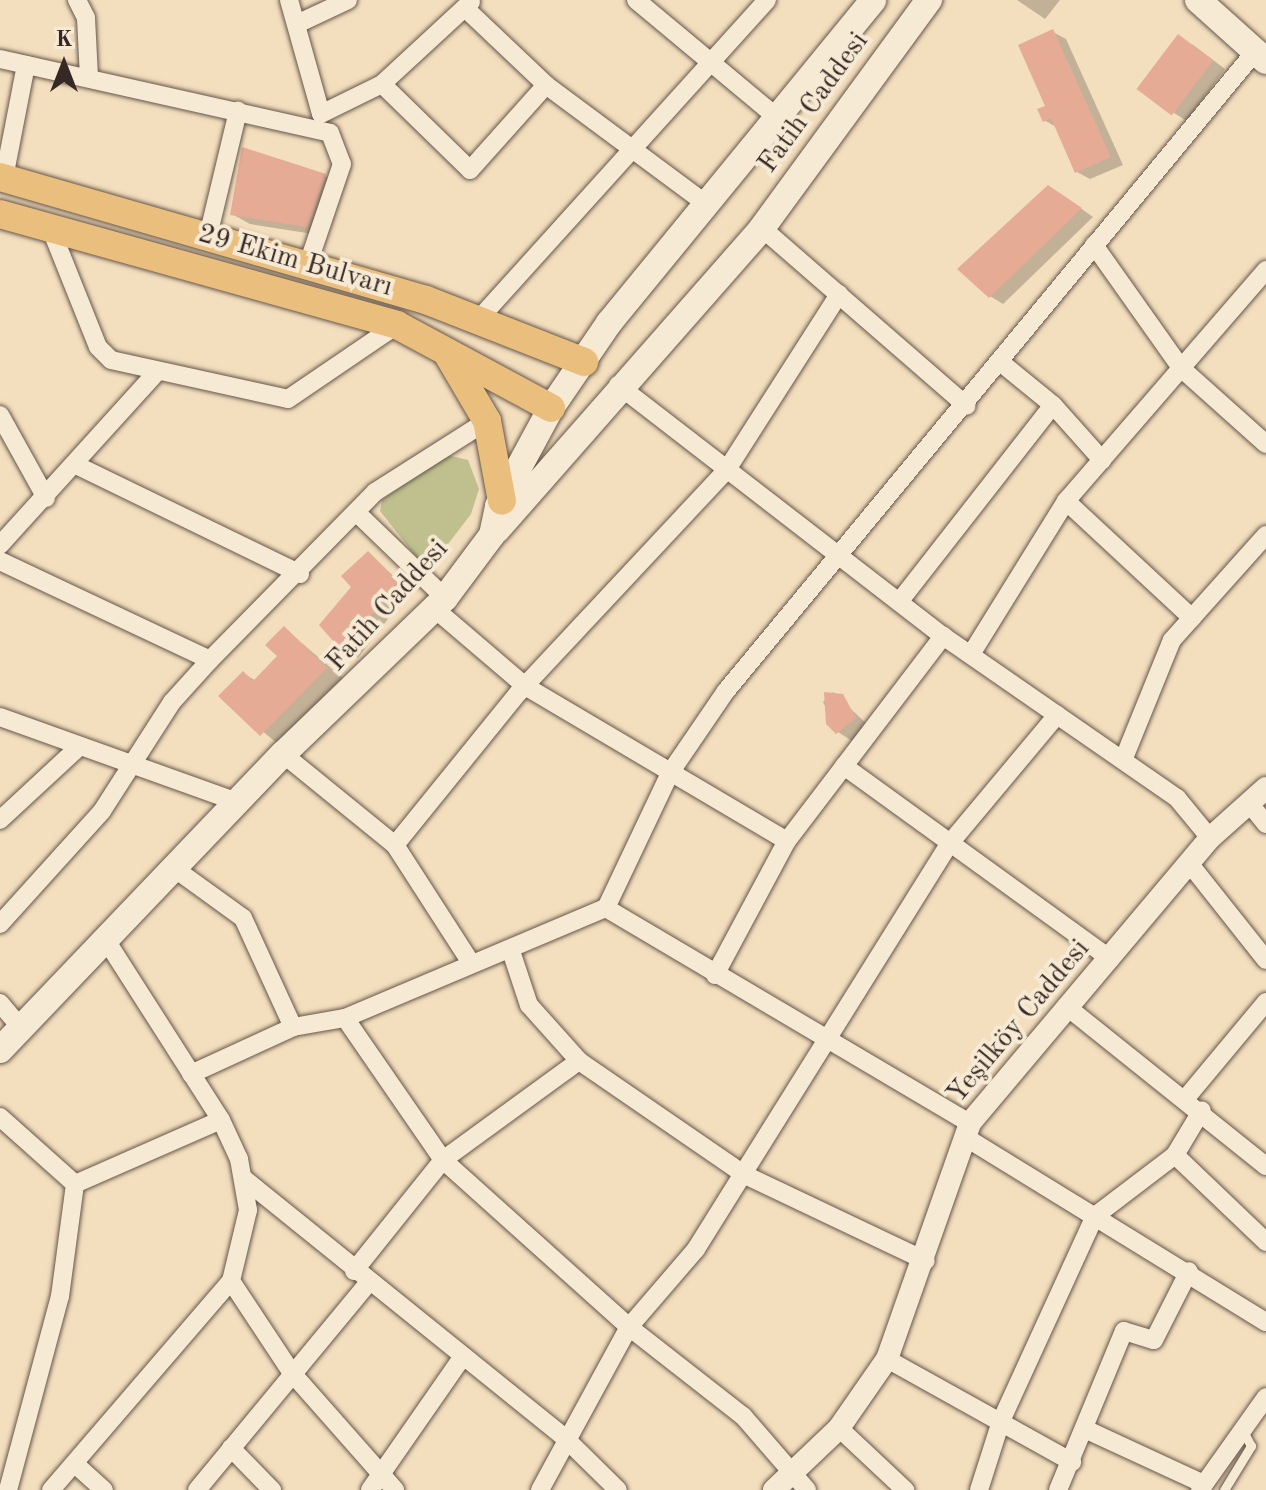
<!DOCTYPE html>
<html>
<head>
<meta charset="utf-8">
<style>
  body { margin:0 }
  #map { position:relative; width:1266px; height:1490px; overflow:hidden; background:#f3debd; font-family:"Old Standard TT",serif }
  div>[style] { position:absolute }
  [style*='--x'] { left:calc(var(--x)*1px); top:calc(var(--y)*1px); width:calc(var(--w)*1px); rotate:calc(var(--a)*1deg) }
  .green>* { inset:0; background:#bfc08e }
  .shadow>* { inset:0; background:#0003 }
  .building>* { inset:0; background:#e5ab95; transform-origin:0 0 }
  .roads { filter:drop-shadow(0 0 2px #65564b) drop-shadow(0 0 2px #65564b) }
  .service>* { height:9px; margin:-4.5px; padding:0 4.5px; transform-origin:4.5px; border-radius:4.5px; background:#f7ead4 }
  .minor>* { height:18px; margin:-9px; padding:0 9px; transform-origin:9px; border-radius:9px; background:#f7ead4 }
  .tertiary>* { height:22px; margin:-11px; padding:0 11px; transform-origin:11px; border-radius:11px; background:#f7ead4 }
  .secondary>* { height:26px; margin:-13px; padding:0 13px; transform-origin:13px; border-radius:13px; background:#f7ead4 }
  .primary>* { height:28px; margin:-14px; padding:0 14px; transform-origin:14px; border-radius:14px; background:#eabf7e }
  span { translate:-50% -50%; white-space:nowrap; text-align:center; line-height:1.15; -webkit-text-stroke:8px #f7ead4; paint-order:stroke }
  .street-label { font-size:28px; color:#362925 }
  .north { position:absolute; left:24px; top:24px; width:80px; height:80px; -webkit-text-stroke:6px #f7ead4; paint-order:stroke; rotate:0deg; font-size:22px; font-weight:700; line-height:32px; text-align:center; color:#362925 }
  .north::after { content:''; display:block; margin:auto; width:28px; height:36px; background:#362925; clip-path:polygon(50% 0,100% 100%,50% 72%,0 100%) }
</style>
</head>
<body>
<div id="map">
  <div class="green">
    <i style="clip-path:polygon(447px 455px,468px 460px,479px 489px,471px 514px,432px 565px,422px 564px,380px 511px,382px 500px)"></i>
  </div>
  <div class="shadow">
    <i style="clip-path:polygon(1017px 0,1060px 0,1045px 19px)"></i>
    <i style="clip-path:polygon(1053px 32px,1066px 39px,1123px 165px,1090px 179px,1077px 172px,1058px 128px,1044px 120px)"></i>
    <i style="clip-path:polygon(1192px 44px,1225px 69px,1187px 121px,1174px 113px)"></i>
    <i style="clip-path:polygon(325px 176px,343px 186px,326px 236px,250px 224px,232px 214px)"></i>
    <i style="clip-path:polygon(1062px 195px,1093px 217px,1003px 304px,990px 296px)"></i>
    <i style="clip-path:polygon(368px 554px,410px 590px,358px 658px,321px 625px,353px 587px)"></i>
    <i style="clip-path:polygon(284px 628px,344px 679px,279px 745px,221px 696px,243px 673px,256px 681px,280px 656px)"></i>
    <i style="clip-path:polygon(833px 692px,872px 729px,855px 743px,838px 732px,823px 702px)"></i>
  </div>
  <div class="building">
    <i style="clip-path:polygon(1053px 29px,1111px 157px,1075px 173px,1051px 118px,1043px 122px,1037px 109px,1045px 106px,1018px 45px)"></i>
    <i style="left:1178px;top:34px;width:44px;height:69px;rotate:37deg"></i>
    <i style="clip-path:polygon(242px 147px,326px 174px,308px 227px,230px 215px)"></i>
    <i style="clip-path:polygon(1048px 185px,1082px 208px,989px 298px,957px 269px)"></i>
    <i style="clip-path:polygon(368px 551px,398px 581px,343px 652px,319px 625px,351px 587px,341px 576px)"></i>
    <i style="clip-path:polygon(284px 626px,327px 668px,260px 736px,218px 696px,243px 671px,253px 681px,277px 656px,265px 645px)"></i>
    <i style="clip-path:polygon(824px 692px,843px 694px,856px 718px,836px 734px,826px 724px)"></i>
  </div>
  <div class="roads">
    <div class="service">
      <i style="--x:1224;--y:1490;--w:52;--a:-58.5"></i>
      <i style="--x:1251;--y:1446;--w:17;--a:-118"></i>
    </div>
    <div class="minor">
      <i style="--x:77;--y:0;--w:20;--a:63"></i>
      <i style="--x:86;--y:18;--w:60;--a:87.1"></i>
      <i style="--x:289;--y:0;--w:118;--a:74.3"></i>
      <i style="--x:321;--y:114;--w:68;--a:-26.2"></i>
      <i style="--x:382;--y:84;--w:121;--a:-42.7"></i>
      <i style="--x:636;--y:0;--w:189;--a:39.8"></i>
      <i style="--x:465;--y:8;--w:112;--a:43.5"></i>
      <i style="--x:546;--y:85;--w:199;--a:36.6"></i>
      <i style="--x:299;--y:23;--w:54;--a:-25.1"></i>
      <i style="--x:0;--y:59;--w:338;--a:12.6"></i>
      <i style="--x:330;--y:133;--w:33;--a:69"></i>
      <i style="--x:342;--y:164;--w:106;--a:108.8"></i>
      <i style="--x:382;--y:84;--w:123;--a:44.3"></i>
      <i style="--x:470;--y:170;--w:114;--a:-48.2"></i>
      <i style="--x:4;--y:178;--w:115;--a:-79"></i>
      <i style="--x:50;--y:227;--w:129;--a:68.2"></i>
      <i style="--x:98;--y:347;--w:18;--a:45"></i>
      <i style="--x:111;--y:360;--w:181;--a:12.4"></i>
      <i style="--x:288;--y:399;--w:132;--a:-34.2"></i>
      <i style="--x:762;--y:228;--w:271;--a:41"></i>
      <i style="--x:208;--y:236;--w:129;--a:-76.5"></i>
      <i style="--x:1094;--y:245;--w:151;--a:54.7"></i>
      <i style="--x:1181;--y:368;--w:114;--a:41.8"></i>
      <i style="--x:478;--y:320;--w:431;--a:-47.9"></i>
      <i style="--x:999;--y:361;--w:70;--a:39.2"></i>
      <i style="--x:1053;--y:405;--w:74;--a:48.3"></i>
      <i style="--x:618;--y:385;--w:411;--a:37.7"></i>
      <i style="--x:943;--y:636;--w:285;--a:34.7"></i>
      <i style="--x:1177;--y:798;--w:52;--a:50.5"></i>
      <i style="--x:0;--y:415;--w:95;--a:61"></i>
      <i style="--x:78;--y:466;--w:247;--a:25.9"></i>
      <i style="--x:1066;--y:501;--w:172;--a:42.9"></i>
      <i style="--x:357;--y:513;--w:122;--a:44"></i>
      <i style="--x:0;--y:545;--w:235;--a:-47.8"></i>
      <i style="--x:0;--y:561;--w:232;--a:25.2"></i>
      <i style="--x:899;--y:602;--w:250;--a:-52"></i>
      <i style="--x:435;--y:609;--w:118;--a:40.5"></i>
      <i style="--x:525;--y:686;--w:304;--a:30.6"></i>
      <i style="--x:973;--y:651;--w:176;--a:-58.2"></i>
      <i style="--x:1066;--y:501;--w:306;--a:-49.1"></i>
      <i style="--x:0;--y:717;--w:252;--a:19.7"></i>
      <i style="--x:283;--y:754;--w:144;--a:39.1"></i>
      <i style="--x:395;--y:845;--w:137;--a:57.2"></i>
      <i style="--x:1124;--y:758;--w:127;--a:-67.9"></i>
      <i style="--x:1172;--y:640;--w:141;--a:-48.2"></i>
      <i style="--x:844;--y:766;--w:329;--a:35.9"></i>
      <i style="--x:1249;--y:803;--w:27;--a:51"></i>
      <i style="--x:0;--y:820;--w:109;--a:-42.8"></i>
      <i style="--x:395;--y:845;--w:197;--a:-51"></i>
      <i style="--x:519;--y:692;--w:303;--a:-46.9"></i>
      <i style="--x:726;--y:471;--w:210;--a:-57.4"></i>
      <i style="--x:1193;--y:868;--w:117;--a:51.6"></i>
      <i style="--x:178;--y:871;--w:80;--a:35.9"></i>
      <i style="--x:243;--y:918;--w:120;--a:65.4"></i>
      <i style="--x:606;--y:908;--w:149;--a:-64.6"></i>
      <i style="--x:670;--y:773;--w:99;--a:-55.7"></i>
      <i style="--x:726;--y:691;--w:828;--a:-50.39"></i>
      <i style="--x:0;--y:924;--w:152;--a:-47.9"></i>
      <i style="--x:102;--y:811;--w:130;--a:-57.3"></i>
      <i style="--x:172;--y:702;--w:57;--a:-47.9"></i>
      <i style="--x:210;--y:660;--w:235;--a:-45.5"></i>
      <i style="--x:375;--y:492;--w:133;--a:-32.4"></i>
      <i style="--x:511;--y:951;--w:57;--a:71.6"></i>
      <i style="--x:529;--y:1005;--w:75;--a:48.2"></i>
      <i style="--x:579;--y:1061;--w:201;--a:34.5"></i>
      <i style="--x:745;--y:1175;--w:200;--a:25.4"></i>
      <i style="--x:715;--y:975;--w:152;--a:-61.8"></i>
      <i style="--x:787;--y:841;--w:258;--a:-52.7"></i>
      <i style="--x:0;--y:1003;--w:30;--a:50"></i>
      <i style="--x:1066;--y:1006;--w:256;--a:38.7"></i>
      <i style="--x:345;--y:1018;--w:173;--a:55.4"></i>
      <i style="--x:443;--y:1160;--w:250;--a:41.9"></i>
      <i style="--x:629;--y:1327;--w:145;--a:38"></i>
      <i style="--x:743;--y:1416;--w:98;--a:49.1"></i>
      <i style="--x:191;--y:1074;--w:112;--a:-24.7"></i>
      <i style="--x:293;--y:1027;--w:53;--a:-9.8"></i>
      <i style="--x:345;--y:1018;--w:283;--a:-22.9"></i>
      <i style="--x:606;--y:908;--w:423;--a:30.6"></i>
      <i style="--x:1186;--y:1098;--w:125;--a:-50.2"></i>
      <i style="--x:0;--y:1117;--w:101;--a:41.8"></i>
      <i style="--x:75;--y:1184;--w:113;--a:97.6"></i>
      <i style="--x:60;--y:1296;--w:201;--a:105"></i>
      <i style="--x:965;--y:1137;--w:353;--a:31.6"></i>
      <i style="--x:1175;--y:1155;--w:126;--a:43.7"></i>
      <i style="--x:243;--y:1178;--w:414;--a:38.9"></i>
      <i style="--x:565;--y:1438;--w:74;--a:44.5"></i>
      <i style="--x:75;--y:1184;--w:159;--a:-23.7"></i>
      <i style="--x:354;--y:1271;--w:142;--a:-51.3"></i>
      <i style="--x:443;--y:1160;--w:168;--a:-36.1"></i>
      <i style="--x:231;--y:1281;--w:110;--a:56.5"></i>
      <i style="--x:292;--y:1373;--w:156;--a:48.6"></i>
      <i style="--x:887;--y:1359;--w:212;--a:29.1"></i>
      <i style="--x:839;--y:1428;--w:91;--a:43.2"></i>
      <i style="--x:1087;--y:1430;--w:129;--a:24.8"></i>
      <i style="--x:231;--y:1448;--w:59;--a:45.7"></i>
      <i style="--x:75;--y:1464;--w:39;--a:42"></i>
      <i style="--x:51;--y:1490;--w:276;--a:-49.3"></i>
      <i style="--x:231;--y:1281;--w:73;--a:-76.5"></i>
      <i style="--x:248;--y:1210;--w:52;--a:-100"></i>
      <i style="--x:239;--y:1159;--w:43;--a:-114.8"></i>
      <i style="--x:221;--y:1120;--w:214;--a:-122.6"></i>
      <i style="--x:197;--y:1490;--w:268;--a:-50.4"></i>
      <i style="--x:370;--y:1490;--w:163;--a:-55.2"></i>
      <i style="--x:540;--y:1490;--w:186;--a:-61.4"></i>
      <i style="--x:629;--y:1327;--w:103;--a:-49.3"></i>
      <i style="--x:696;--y:1249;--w:479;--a:-58"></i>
      <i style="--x:950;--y:843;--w:167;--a:-50.1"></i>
      <i style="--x:979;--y:1490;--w:72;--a:-72.3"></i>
      <i style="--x:1001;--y:1421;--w:226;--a:-65.4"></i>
      <i style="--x:1095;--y:1216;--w:101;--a:-37.3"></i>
      <i style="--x:1175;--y:1155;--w:52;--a:-59"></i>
      <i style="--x:1058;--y:1490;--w:172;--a:-67.5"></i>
      <i style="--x:1124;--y:1331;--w:31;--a:17"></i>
      <i style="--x:1154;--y:1340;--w:77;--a:-63.1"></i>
      <i style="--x:1200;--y:1490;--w:114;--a:-54.6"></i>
    </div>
    <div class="tertiary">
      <i style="--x:774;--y:1490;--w:90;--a:-43.6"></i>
      <i style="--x:839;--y:1428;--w:84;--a:-55.2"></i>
      <i style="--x:887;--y:1359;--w:250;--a:-70.6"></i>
      <i style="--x:970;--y:1123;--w:373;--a:-49.9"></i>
      <i style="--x:1210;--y:838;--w:75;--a:-41.8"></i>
    </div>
    <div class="secondary">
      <i style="--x:1198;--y:0;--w:91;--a:41.9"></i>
      <i style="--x:497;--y:530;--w:402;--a:-48.7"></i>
      <i style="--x:762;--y:228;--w:283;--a:-53.8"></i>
      <i style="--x:0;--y:1050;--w:410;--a:-46.3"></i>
      <i style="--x:283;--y:754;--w:225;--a:-43.9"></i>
      <i style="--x:445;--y:598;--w:79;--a:-53.3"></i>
      <i style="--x:492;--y:535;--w:30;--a:-78"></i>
      <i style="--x:498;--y:506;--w:111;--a:-61.6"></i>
      <i style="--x:551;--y:408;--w:103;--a:-55.7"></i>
      <i style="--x:609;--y:323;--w:417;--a:-50.7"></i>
    </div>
    <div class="primary">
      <i style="--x:0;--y:177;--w:443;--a:16.1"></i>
      <i style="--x:426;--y:300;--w:170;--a:21.4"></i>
      <i style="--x:0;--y:214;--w:412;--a:15.6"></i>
      <i style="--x:397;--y:325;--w:175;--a:28.3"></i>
      <i style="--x:447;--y:353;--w:79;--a:59.5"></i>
      <i style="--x:487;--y:421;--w:81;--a:79.4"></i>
    </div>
  </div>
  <div class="street-label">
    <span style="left:814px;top:103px;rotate:-54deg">Fatih Caddesi</span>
    <span style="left:295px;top:261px;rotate:16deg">29 Ekim Bulvarı</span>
    <span style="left:388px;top:606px;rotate:-48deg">Fatih Caddesi</span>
    <span style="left:1019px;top:1022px;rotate:-50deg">Yeşilköy Caddesi</span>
  </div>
  <div class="north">K</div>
</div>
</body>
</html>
